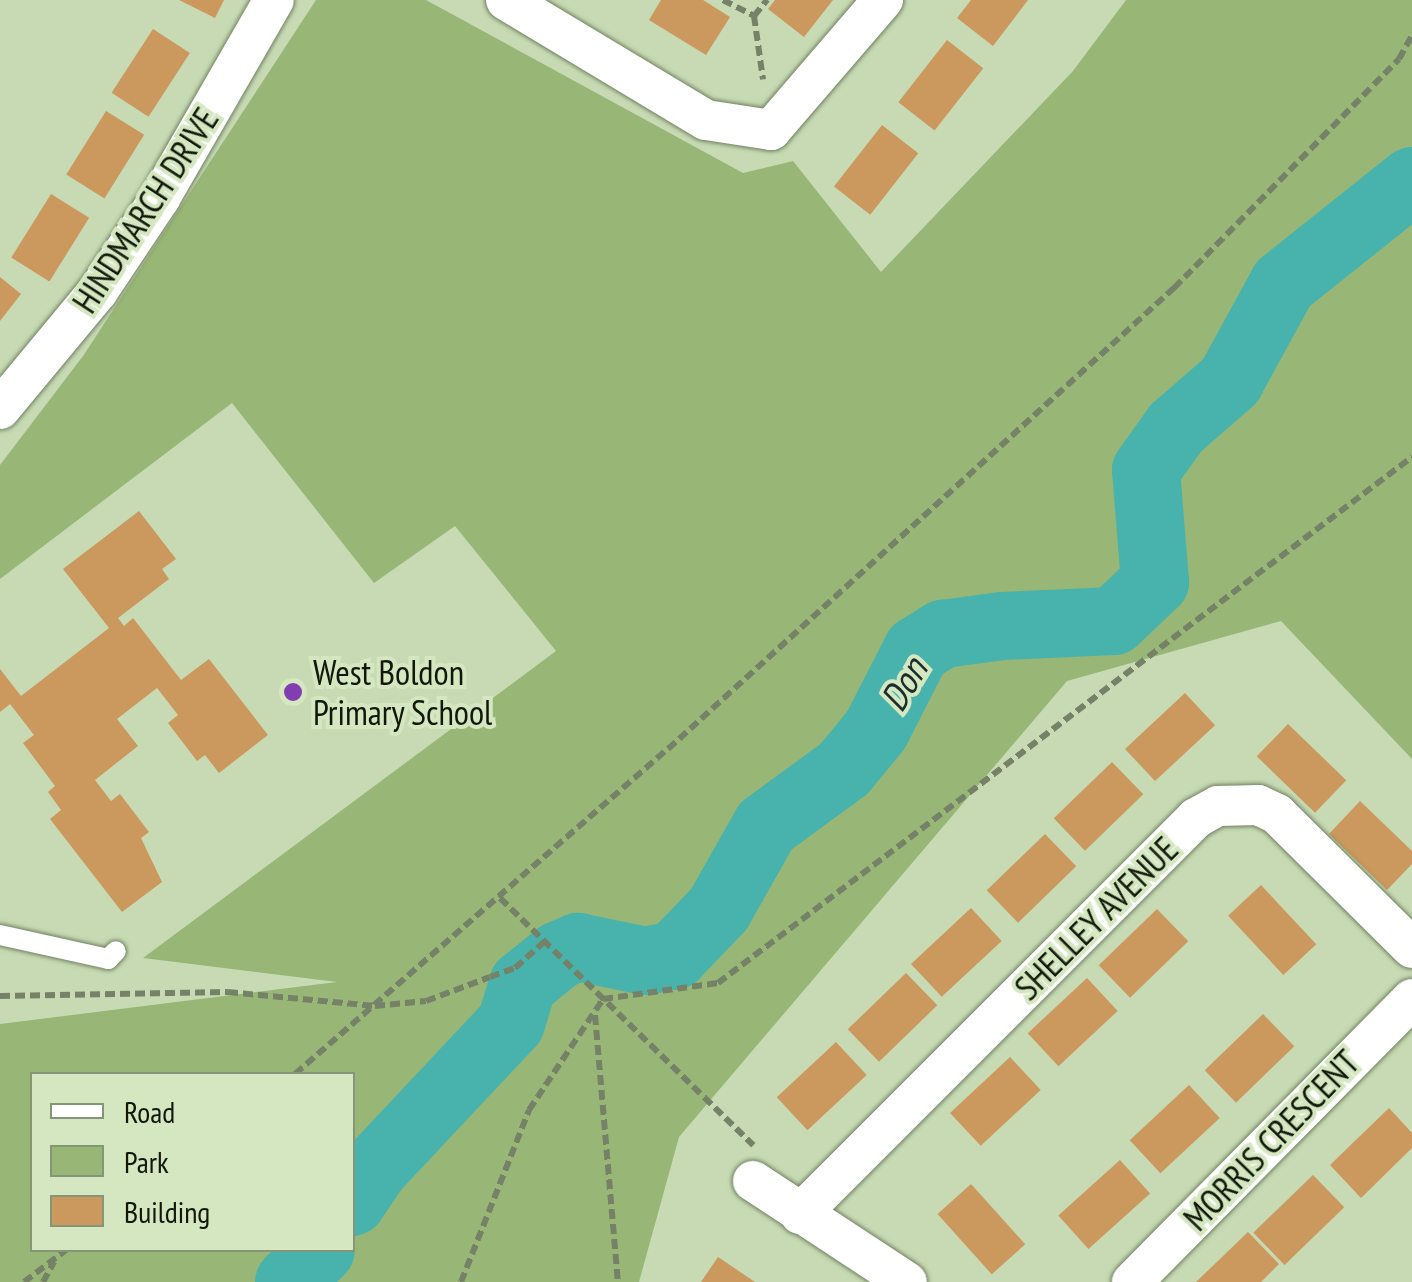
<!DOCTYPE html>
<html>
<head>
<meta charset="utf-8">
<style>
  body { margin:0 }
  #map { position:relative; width:1412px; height:1282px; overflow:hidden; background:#c7dab4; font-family:"PT Sans Narrow",sans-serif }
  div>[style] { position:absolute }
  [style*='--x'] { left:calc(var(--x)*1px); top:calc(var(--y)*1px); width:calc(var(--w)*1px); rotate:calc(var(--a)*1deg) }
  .green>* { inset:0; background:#98b776 }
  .river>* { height:68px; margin:-34px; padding:0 34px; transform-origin:34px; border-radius:34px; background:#48b3ac }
  .building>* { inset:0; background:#cb985d; transform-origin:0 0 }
  .path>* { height:6px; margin-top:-3px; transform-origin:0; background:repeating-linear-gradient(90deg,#758267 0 10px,transparent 0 15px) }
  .roads { filter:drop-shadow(0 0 2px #70815f) drop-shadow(0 0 2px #70815f) }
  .lane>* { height:20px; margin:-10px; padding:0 10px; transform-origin:10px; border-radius:10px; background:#fff }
  .street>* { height:40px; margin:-20px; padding:0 20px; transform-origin:20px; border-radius:20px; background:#fff }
  .dots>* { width:28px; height:28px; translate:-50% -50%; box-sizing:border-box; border:5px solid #d4e7c1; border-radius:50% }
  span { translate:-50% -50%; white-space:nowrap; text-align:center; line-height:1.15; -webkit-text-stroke:8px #d4e7c1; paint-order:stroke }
  .street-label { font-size:35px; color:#11180a }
  .poi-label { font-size:35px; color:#11180a }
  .left { translate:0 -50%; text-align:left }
  .water-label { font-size:38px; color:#1a2d2c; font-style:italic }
  .legend { position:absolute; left:30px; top:1072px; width:325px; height:180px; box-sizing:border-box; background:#d4e7c1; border:2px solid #869478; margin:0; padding:12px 18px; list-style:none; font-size:30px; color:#11180a }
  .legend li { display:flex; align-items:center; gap:20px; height:50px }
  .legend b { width:50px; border:2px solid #869478 }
</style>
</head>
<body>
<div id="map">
  <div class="green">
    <i style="clip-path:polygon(evenodd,316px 0,426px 0,743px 173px,793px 161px,881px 272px,1073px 71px,1126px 0,1412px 0,1412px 759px,1281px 621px,1067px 681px,679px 1137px,639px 1282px,0 1282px,0 1024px,337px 982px,143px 958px,556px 651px,455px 526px,374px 583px,232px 403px,0 579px,0 465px,83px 356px,316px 0,32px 1074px,352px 1074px,352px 1250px,32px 1250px,32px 1074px)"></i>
  </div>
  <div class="river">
    <i style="--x:352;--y:1202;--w:40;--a:-56"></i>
    <i style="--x:374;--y:1169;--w:200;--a:-46.8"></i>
    <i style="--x:511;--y:1023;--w:41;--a:-72.9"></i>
    <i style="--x:523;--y:984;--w:46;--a:-38.9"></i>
    <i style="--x:559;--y:955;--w:21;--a:-23"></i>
    <i style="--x:578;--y:947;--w:68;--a:11.8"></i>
    <i style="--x:645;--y:961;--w:31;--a:-11"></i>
    <i style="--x:675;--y:955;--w:64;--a:-46.3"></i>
    <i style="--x:719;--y:909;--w:95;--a:-60.5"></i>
    <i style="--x:766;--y:826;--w:97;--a:-36.2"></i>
    <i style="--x:844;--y:769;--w:50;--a:-50.6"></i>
    <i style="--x:876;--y:730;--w:90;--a:-62.9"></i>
    <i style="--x:917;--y:650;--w:31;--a:-32"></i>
    <i style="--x:943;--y:634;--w:60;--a:-7.7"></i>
    <i style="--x:1002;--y:626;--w:112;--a:-2.6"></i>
    <i style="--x:1114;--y:621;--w:57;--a:-43.6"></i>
    <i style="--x:1155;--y:582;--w:112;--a:-94.6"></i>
    <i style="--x:1146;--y:470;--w:52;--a:-54.5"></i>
    <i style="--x:1176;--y:428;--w:72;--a:-41"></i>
    <i style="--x:1230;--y:381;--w:111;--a:-61.3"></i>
    <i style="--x:1283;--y:284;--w:165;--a:-38.6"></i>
    <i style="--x:289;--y:1282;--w:45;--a:-45"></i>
  </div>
  <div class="building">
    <i style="clip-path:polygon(179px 0,224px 0,215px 18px)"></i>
    <i style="clip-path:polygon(661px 0,703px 0,730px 17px,706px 55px,649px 20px)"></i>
    <i style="clip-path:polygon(775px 0,833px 0,804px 37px,768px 9px)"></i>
    <i style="clip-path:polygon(971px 0,1028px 0,993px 46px,957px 18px)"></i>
    <i style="left:153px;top:29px;width:44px;height:76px;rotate:33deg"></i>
    <i style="left:947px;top:40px;width:46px;height:79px;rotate:38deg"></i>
    <i style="left:106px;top:111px;width:45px;height:75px;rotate:32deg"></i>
    <i style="left:882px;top:125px;width:46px;height:78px;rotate:38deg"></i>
    <i style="left:51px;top:194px;width:45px;height:75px;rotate:32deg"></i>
    <i style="clip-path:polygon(0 277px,21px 294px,0 321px)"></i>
    <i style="clip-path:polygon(139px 511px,176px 559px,162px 569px,169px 579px,118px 618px,124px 626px,133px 618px,181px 680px,209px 659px,268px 735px,219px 773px,205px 755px,197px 761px,168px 723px,178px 715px,157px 688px,117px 719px,138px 746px,95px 780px,111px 801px,120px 794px,149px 832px,141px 838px,162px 882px,122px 912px,50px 819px,61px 810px,48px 792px,55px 786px,23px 743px,34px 735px,10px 704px,0 712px,0 669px,21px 696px,109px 628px,63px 569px)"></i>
    <i style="left:1185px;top:693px;width:44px;height:82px;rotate:47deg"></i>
    <i style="left:1288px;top:724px;width:81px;height:45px;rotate:44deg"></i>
    <i style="left:1112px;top:762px;width:45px;height:81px;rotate:46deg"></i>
    <i style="clip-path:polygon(1360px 801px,1412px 851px,1412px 864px,1387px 890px,1329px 834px)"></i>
    <i style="left:1045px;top:834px;width:45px;height:81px;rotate:46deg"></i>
    <i style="left:1261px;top:885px;width:81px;height:45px;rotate:47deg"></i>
    <i style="left:971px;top:908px;width:45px;height:82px;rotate:47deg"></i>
    <i style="left:1157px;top:909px;width:45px;height:81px;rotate:46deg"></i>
    <i style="left:906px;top:973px;width:45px;height:81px;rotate:46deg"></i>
    <i style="left:1087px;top:978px;width:45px;height:81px;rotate:47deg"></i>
    <i style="left:1263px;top:1014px;width:45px;height:81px;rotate:46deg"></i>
    <i style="left:836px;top:1042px;width:45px;height:81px;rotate:47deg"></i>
    <i style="left:1010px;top:1057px;width:45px;height:82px;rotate:47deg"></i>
    <i style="left:1189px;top:1085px;width:45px;height:81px;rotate:47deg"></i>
    <i style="clip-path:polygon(1389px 1108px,1412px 1133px,1412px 1148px,1361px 1198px,1330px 1165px)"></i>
    <i style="left:1120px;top:1160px;width:45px;height:83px;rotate:48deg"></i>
    <i style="left:1313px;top:1175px;width:45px;height:83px;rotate:46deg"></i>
    <i style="left:971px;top:1184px;width:81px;height:45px;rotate:48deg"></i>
    <i style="clip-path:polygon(1248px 1232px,1279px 1264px,1261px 1282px,1196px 1282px)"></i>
    <i style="clip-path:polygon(718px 1257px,755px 1282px,701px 1282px)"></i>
  </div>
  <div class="path">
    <i style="--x:723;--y:0;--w:35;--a:27"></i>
    <i style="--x:754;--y:16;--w:21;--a:-51"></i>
    <i style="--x:754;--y:16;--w:64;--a:81.9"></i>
    <i style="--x:500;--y:898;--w:354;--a:44.3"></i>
    <i style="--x:0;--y:996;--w:228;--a:-1"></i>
    <i style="--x:228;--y:992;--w:148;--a:5.4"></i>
    <i style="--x:375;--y:1006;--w:51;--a:-5.6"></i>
    <i style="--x:426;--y:1001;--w:68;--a:-20.6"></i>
    <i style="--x:490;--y:977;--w:27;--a:-20"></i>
    <i style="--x:515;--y:968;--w:40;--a:-42"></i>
    <i style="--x:595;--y:1015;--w:268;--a:85.1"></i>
    <i style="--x:295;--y:1074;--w:495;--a:-41.1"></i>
    <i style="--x:668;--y:749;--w:685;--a:-42.34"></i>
    <i style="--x:1174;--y:288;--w:321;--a:-45.5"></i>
    <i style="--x:1399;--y:59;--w:26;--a:-61"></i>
    <i style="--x:24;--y:1282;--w:53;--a:-37.3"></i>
    <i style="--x:43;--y:1282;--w:23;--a:-61"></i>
    <i style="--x:461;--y:1282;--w:185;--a:-68.4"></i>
    <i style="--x:529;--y:1110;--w:133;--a:-56.3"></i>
    <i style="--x:603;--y:999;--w:116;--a:-7.9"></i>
    <i style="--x:718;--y:983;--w:871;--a:-37.16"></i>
  </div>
  <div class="roads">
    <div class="lane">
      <i style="--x:0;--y:935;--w:111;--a:12.5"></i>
      <i style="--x:108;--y:959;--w:11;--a:-45"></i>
    </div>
    <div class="street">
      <i style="--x:506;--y:0;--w:233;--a:31"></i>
      <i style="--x:706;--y:120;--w:66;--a:8.7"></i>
      <i style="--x:771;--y:130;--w:172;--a:-49.3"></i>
      <i style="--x:0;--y:409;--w:153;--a:-50.3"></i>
      <i style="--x:98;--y:291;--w:112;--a:-56.3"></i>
      <i style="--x:160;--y:198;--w:228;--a:-60.1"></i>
      <i style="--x:753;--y:1181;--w:184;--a:33.3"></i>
      <i style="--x:800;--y:1214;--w:560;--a:-45"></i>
      <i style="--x:1196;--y:818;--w:25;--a:-29"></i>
      <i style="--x:1218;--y:806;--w:40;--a:-1.4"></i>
      <i style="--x:1258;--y:805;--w:21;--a:25"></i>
      <i style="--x:1277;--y:814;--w:190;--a:44.8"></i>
      <i style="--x:1132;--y:1282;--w:398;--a:-45.3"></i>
    </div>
  </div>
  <div class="dots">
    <i style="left:293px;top:692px;background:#823db0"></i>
  </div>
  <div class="street-label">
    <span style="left:145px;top:210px;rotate:-57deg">HINDMARCH DRIVE</span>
    <span style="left:1096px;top:918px;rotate:-45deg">SHELLEY AVENUE</span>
    <span style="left:1271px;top:1140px;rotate:-46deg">MORRIS CRESCENT</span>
  </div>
  <div class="poi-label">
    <span class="left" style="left:313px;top:692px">West Boldon<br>Primary School</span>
  </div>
  <div class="water-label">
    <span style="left:903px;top:684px;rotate:-59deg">Don</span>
  </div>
  <ul class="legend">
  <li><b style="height:12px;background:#fff"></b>Road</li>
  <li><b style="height:28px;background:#98b776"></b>Park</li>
  <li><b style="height:28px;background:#cb985d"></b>Building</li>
  </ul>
</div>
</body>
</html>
